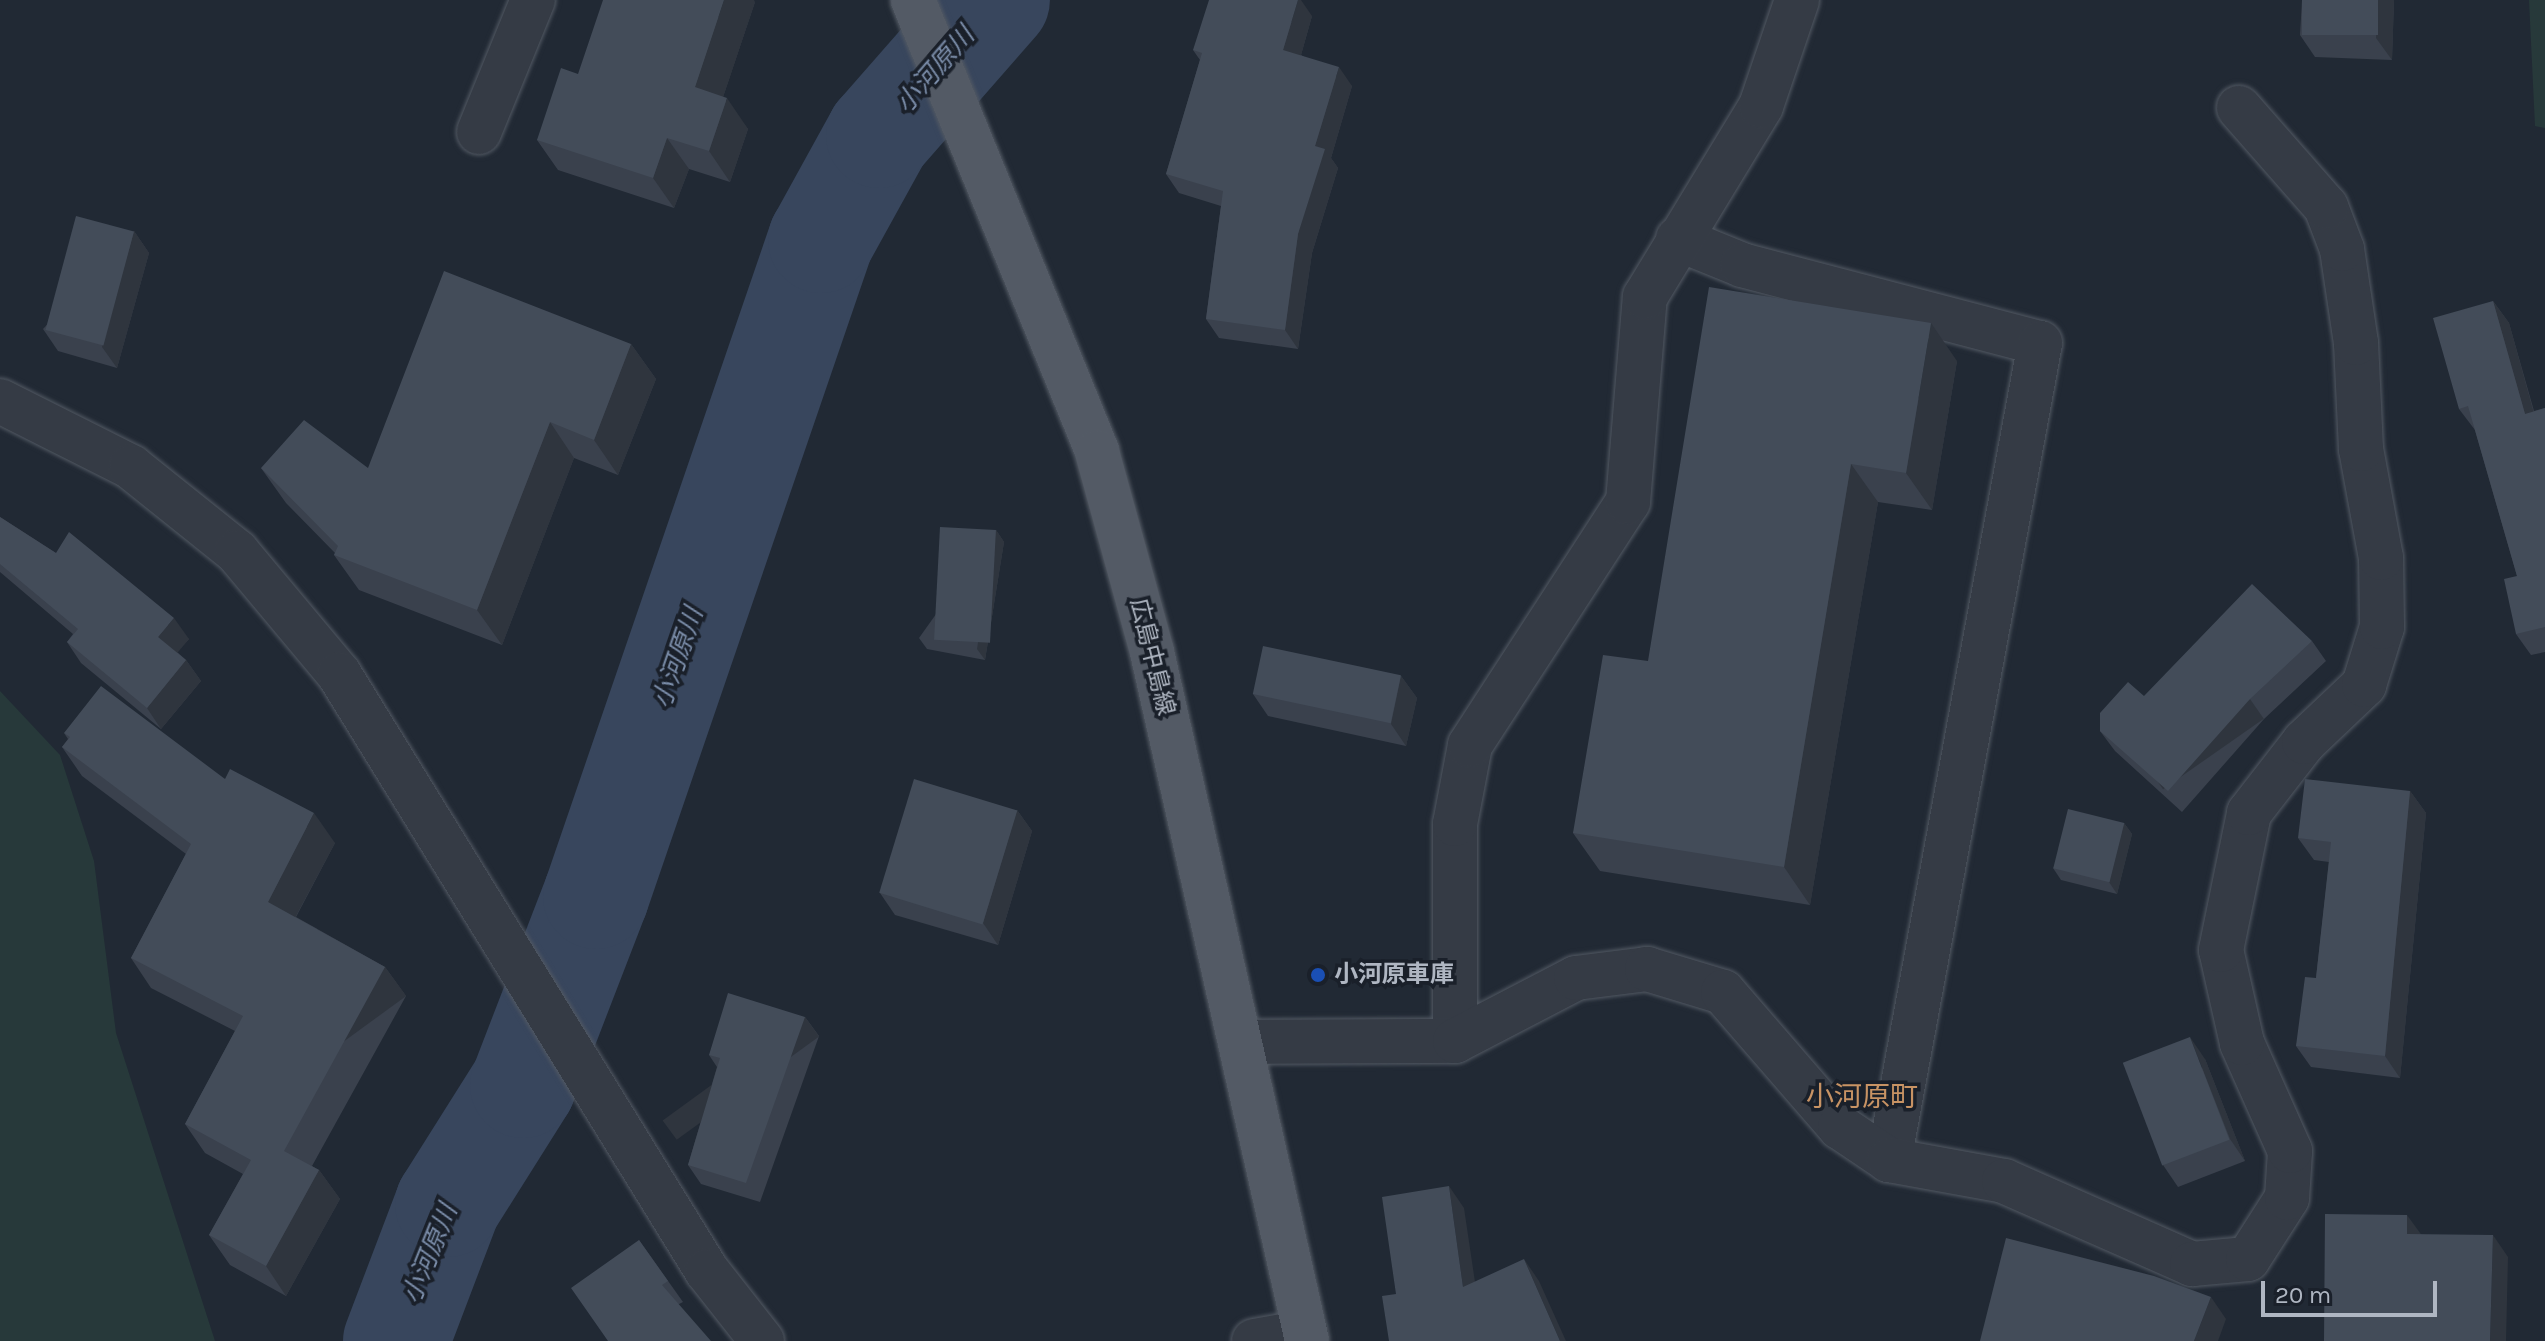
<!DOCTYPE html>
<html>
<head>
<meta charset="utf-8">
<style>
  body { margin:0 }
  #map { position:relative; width:2545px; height:1341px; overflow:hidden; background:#212934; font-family:Karla,"Noto Sans JP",sans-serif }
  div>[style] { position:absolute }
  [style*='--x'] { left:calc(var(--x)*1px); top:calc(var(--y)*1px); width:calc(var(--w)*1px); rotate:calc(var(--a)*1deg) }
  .green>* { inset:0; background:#27393a }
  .river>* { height:106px; margin:-53px; padding:0 53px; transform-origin:53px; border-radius:53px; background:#38465d }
  .roads { filter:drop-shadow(0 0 2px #525963) drop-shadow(0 0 2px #525963) }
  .street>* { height:44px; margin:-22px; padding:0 22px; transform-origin:22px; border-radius:22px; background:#353b45 }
  .primary>* { height:44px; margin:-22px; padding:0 22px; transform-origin:22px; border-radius:22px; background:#535a65 }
  .wall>* { inset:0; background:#3a414d }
  .shaded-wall>* { inset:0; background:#2f353e; transform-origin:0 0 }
  .building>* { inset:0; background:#434c59; transform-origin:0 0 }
  .dots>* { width:22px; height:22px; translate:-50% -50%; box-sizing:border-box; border:4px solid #1a202a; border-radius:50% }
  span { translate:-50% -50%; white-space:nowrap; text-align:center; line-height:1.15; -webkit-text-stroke:7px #1a202a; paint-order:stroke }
  .street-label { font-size:24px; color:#afb6c2 }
  .poi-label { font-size:24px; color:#afb6c2; font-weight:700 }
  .left { translate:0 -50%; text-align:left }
  .water-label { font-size:26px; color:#7a8ca8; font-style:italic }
  .quarter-label { font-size:28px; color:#c89364 }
  .scale { position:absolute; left:2261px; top:1281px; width:176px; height:36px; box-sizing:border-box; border:4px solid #afb6c2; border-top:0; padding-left:10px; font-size:24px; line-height:28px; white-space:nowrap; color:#afb6c2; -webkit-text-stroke:6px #1a202a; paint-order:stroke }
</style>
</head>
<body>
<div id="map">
  <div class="green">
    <i style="clip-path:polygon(2529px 0,2545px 0,2545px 128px,2535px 126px)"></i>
    <i style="clip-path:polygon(0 691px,60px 755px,94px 861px,116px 1033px,215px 1341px,0 1341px)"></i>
  </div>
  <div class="river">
    <i style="--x:396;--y:1341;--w:147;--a:-69.2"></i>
    <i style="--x:448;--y:1204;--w:141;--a:-57.8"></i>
    <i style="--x:523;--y:1085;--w:203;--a:-68.9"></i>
    <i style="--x:596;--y:896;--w:694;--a:-71.07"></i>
    <i style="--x:821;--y:240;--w:120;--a:-61.1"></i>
    <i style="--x:879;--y:135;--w:179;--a:-48.8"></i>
  </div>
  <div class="roads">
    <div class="street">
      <i style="--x:479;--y:132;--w:143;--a:-67.8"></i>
      <i style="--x:1678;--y:239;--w:69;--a:22.1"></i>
      <i style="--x:1742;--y:265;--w:308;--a:14.7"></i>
      <i style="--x:2040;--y:343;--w:831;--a:100.47"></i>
      <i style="--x:0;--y:401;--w:147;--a:26.7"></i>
      <i style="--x:131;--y:467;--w:136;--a:38.7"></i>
      <i style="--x:237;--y:552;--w:159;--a:50.1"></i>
      <i style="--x:339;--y:674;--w:701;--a:58.35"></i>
      <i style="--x:707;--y:1271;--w:89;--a:51.8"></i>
      <i style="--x:1455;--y:1041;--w:217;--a:-90"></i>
      <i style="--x:1455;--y:824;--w:80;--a:-79.2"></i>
      <i style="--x:1470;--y:745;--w:290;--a:-57"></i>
      <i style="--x:1628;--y:502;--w:206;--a:-85.3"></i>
      <i style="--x:1645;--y:297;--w:223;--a:-58.7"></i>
      <i style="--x:1761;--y:106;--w:112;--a:-71.2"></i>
      <i style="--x:1241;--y:1042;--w:214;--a:-0.3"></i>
      <i style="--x:1455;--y:1041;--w:136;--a:-27.5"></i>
      <i style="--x:1576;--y:978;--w:72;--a:-7.2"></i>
      <i style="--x:1647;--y:969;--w:79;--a:16.8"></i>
      <i style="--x:1723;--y:992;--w:179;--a:49.1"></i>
      <i style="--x:1840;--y:1127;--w:59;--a:34"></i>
      <i style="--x:1889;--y:1160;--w:117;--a:10.3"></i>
      <i style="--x:2004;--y:1181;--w:206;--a:23.8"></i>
      <i style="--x:2192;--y:1264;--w:56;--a:-5.1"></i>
      <i style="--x:2248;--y:1259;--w:72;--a:-57.4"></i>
      <i style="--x:2287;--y:1198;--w:47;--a:-86.3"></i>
      <i style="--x:2290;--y:1151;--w:118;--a:-114"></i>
      <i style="--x:2242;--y:1043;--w:95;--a:-102.7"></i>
      <i style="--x:2221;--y:950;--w:140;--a:-78.4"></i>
      <i style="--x:2249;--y:813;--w:90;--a:-52.2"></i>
      <i style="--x:2304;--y:742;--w:83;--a:-43.5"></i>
      <i style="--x:2364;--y:685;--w:61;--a:-72.8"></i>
      <i style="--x:2382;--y:627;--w:69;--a:-90.8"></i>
      <i style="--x:2381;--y:558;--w:111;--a:-100.4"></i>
      <i style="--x:2361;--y:449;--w:106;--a:-92.7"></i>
      <i style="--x:2356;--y:343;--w:95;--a:-98.5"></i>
      <i style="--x:2342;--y:249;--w:45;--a:-110.9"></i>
      <i style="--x:2326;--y:207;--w:132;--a:-131.3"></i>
      <i style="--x:1254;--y:1341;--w:52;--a:-10"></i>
    </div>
    <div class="primary">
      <i style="--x:913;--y:0;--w:488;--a:67.8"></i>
      <i style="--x:1097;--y:452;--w:207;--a:74.6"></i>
      <i style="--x:1152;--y:652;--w:706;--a:77.32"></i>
    </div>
  </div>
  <div class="wall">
    <i style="clip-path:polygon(2302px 0,2394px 0,2392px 60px,2315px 57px,2300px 35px)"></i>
    <i style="clip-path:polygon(755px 2px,723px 97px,748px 129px,730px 182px,689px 169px,674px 208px,558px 170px,537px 140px,578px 74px)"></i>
    <i style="clip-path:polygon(1312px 16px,1301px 55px,1352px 86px,1331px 158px,1338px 168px,1312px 253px,1298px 349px,1219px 338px,1206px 319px,1221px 206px,1179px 193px,1166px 174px,1200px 60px,1193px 50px)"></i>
    <i style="clip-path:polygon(134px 231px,149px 253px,117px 368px,58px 351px,43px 329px)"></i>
    <i style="clip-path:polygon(2493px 301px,2509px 323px,2534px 411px,2545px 408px,2545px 652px,2531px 655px,2516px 634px,2517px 576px,2475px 430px,2459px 409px)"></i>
    <i style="clip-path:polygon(631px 344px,656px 379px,618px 475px,574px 458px,502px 645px,359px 590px,334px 555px,335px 553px,286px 503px,261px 468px,368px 468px)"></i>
    <i style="clip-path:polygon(1957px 361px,1932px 510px,1878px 502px,1810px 905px,1600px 871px,1573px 833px,1648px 661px)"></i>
    <i style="clip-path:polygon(0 517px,189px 639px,177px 652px,186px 660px,201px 681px,161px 729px,81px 663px,67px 642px,73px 634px,0 572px)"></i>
    <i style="clip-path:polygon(996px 530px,1004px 542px,985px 660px,927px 649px,919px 638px)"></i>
    <i style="clip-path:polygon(2312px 641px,2326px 661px,2264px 719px,2182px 812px,2115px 751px,2100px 731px,2144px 696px)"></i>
    <i style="clip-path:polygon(1401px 676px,1417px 698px,1406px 746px,1268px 716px,1253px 694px)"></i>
    <i style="clip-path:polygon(64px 733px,225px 779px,335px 843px,296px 917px,385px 967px,406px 996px,312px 1166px,319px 1170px,340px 1199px,286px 1296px,230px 1265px,209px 1235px,243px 1174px,205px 1153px,185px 1124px,235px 1031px,151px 988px,131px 958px,186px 854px,82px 776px,62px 747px,68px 739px)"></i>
    <i style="clip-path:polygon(2410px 791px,2426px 813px,2400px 1078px,2311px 1067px,2296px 1046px,2316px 978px,2329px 862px,2314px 860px,2298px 838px)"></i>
    <i style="clip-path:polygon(1017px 810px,1032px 831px,998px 945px,895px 915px,880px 893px)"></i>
    <i style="clip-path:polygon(2124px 823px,2132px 834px,2117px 894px,2061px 880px,2053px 868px)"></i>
    <i style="clip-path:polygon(805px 1017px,819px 1036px,760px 1202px,701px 1184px,688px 1165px,717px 1067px,709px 1055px)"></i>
    <i style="clip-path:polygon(2205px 1059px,2245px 1161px,2178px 1187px,2163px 1165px)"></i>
    <i style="clip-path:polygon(639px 1240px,683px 1302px,608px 1341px)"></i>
  </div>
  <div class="shaded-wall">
    <i style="clip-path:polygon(724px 0,754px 0,755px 2px,716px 118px,695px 87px)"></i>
    <i style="clip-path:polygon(1298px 0,1301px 0,1312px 16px,1297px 69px,1283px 50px)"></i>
    <i style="clip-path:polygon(2378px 0,2394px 0,2392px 60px,2376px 38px)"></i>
    <i style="clip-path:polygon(1339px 67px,1352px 86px,1331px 158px,1338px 168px,1312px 253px,1298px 349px,1285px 330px,1298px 234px,1315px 146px)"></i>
    <i style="clip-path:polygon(727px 98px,748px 129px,730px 182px,709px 151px)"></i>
    <i style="clip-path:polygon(667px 138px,689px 169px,674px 208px,653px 178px)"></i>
    <i style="clip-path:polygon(134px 231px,149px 253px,117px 368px,102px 347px)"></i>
    <i style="clip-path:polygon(2493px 301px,2509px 323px,2540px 435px,2525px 414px)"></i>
    <i style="clip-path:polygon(1931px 323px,1957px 361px,1932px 510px,1906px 473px)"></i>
    <i style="clip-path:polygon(631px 344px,656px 379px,618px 475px,594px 440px)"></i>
    <i style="clip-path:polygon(550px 422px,574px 458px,502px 645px,477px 610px)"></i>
    <i style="clip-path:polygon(1851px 464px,1878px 502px,1810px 905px,1784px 867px)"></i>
    <i style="clip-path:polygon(996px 530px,1004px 542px,985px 660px,977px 649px)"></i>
    <i style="clip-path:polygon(174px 618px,189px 639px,173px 658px,158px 637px)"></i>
    <i style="clip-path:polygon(186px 660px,201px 681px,161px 729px,147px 708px)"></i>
    <i style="clip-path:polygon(1401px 676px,1417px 698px,1406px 746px,1391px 724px)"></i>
    <i style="left:2250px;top:699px;width:24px;height:123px;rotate:55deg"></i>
    <i style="clip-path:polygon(2410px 791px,2426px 813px,2400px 1078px,2385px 1056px)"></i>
    <i style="clip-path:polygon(1017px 810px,1032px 831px,998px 945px,983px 923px)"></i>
    <i style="clip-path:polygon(314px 813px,335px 843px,288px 931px,268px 902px)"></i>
    <i style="clip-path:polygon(2124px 823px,2132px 834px,2117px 894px,2109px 882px)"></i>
    <i style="left:385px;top:967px;width:36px;height:210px;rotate:54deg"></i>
    <i style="left:805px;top:1017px;width:24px;height:176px;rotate:54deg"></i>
    <i style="clip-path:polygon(2190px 1037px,2205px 1059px,2245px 1161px,2230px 1139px)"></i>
    <i style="clip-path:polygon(319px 1170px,340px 1199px,286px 1296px,266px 1266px)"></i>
    <i style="clip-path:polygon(1449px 1186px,1464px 1208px,1479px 1309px,1463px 1287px)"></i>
    <i style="clip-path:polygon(2407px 1215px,2423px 1237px,2407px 1234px)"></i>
    <i style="clip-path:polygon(2493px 1235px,2508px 1257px,2506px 1341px,2490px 1341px)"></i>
    <i style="clip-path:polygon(1524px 1259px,1539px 1281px,1566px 1341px,1560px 1341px)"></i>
    <i style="clip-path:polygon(2211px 1297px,2226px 1319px,2218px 1341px,2194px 1341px)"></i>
  </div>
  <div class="building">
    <i style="clip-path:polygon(603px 0,724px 0,695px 87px,727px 98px,709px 151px,667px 138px,653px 178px,537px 140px,561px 68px,578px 74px)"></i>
    <i style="clip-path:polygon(1209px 0,1298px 0,1283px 50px,1339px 67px,1315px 146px,1325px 149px,1298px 234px,1285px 330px,1206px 319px,1223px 191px,1166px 174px,1202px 53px,1193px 50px)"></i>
    <i style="left:2302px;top:0;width:76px;height:35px"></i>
    <i style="left:76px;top:216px;width:60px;height:118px;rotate:15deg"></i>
    <i style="clip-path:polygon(444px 271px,631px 344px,594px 440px,550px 422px,477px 610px,334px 555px,338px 546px,261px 468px,304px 420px,368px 468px)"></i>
    <i style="clip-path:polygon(1709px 287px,1931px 323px,1906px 473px,1851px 464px,1784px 867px,1573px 833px,1603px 655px,1648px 661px)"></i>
    <i style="clip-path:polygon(2493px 301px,2525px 414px,2545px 408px,2545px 627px,2516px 634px,2504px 579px,2517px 576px,2468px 406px,2459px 409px,2433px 318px)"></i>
    <i style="clip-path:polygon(0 517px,56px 553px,69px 532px,174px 618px,158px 637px,186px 660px,147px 708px,67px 642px,78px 629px,0 564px)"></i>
    <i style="left:940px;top:527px;width:56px;height:113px;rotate:3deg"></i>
    <i style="clip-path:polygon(2252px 584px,2312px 641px,2250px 699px,2168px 791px,2100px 731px,2100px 713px,2128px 682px,2144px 696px)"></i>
    <i style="left:1263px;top:646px;width:141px;height:49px;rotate:12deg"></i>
    <i style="clip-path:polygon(101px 686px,225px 779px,230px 769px,314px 813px,268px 902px,385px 967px,284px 1151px,319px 1170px,266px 1266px,209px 1235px,251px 1160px,185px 1124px,243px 1016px,131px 958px,191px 844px,62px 747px,70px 737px,64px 733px)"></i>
    <i style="left:914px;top:779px;width:108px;height:119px;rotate:17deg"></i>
    <i style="clip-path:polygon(2305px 779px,2410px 791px,2385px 1056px,2296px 1046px,2305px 977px,2316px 978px,2331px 842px,2298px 838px)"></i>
    <i style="left:2068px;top:809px;width:58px;height:61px;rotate:14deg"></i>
    <i style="clip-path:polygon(728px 993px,805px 1017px,746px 1183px,688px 1165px,720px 1058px,709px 1055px)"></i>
    <i style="left:2190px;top:1037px;width:110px;height:72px;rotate:69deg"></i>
    <i style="clip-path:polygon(1449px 1186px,1463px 1287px,1524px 1259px,1560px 1341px,1389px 1341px,1382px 1296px,1396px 1294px,1382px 1197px)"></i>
    <i style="clip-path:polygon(2325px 1214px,2407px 1215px,2407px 1234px,2493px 1235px,2490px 1341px,2324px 1341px)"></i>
    <i style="clip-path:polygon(2006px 1238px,2154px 1276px,2211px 1297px,2194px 1341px,1980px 1341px)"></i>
    <i style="clip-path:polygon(639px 1240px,668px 1281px,662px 1285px,711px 1341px,608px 1341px,571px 1288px)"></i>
  </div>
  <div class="dots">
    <i style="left:1318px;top:975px;background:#1a4fb4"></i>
  </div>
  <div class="street-label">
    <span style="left:1152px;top:657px;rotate:76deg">広島中島線</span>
  </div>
  <div class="poi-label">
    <span class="left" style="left:1334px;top:975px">小河原車庫</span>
  </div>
  <div class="water-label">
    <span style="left:935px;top:70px;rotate:-49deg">小河原川</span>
    <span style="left:678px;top:658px;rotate:-71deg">小河原川</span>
    <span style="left:430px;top:1254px;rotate:-68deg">小河原川</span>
  </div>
  <div class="quarter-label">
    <span style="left:1862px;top:1097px">小河原町</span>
  </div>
  <div class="scale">20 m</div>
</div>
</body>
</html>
